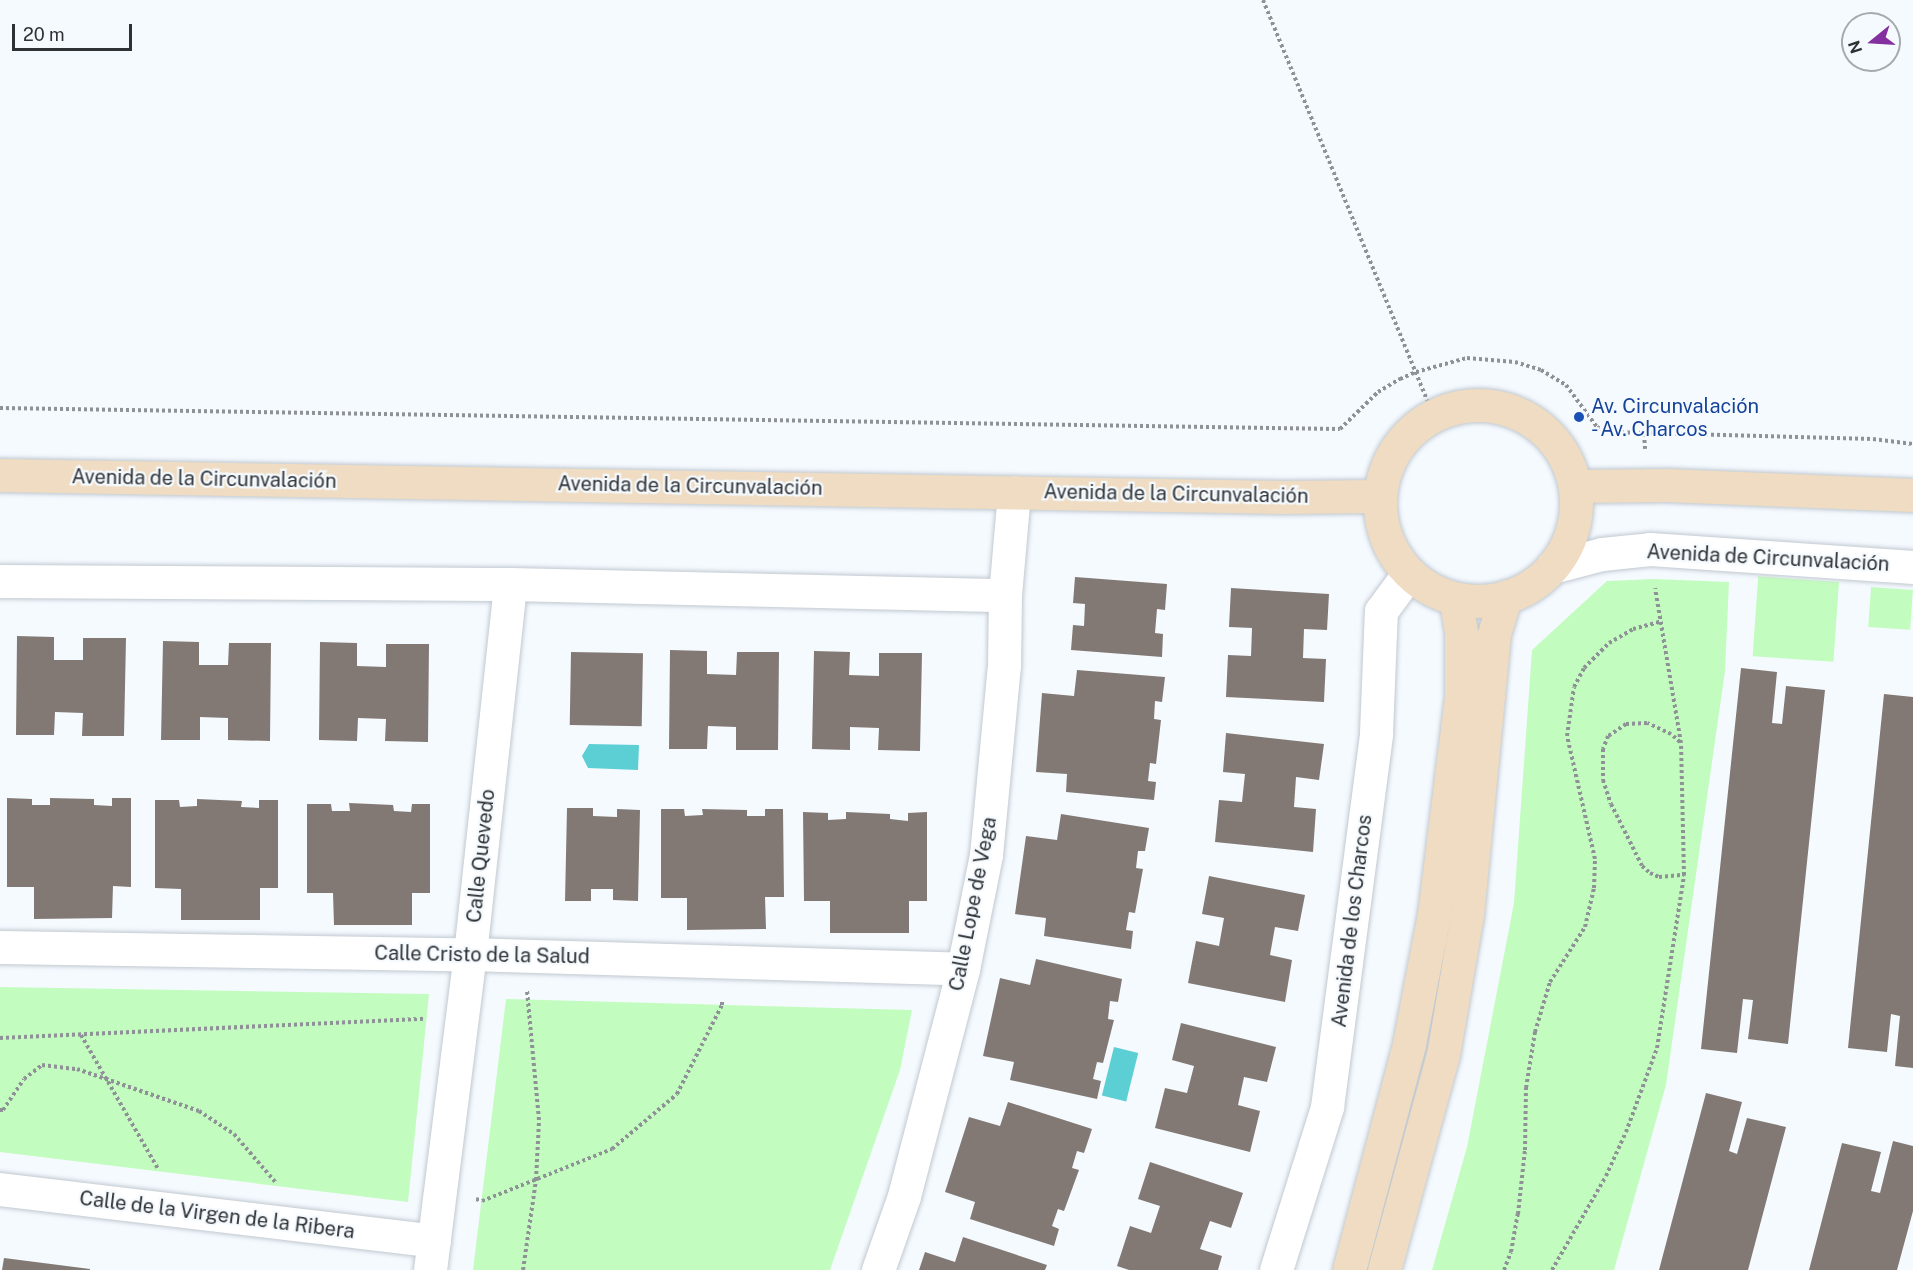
<!DOCTYPE html>
<html>
<head>
<meta charset="utf-8">
<style>
  body { margin:0 }
  #map { position:relative; width:1913px; height:1270px; overflow:hidden; background:#f5faff; font-family:"Public Sans",sans-serif }
  div>[style] { position:absolute }
  [style*='--x'] { left:calc(var(--x)*1px); top:calc(var(--y)*1px); width:calc(var(--w)*1px); rotate:calc(var(--a)*1deg) }
  .green>* { inset:0; background:#c3fcbf; transform-origin:0 0 }
  .water>* { inset:0; background:#5ccfd4; transform-origin:0 0 }
  .building>* { inset:0; background:#827974; transform-origin:0 0 }
  .path>* { height:4px; margin-top:-2px; transform-origin:0; background:repeating-linear-gradient(90deg,#8e9296 0 3px,transparent 0 6px) }
  .roads { filter:drop-shadow(0 0 2px #c1c9d0) drop-shadow(0 0 2px #c1c9d0) }
  .street>* { height:33px; margin:-16.5px; padding:0 16.5px; transform-origin:16.5px; border-radius:16.5px; background:#fff }
  .secondary>* { height:33px; margin:-16.5px; padding:0 16.5px; transform-origin:16.5px; border-radius:16.5px; background:#efdcc2 }
  .secondary>.ring { margin:-16.5px; padding:0; box-sizing:content-box; background:none; border:33px solid #efdcc2; border-radius:50% }
  .dots>* { width:16px; height:16px; translate:-50% -50%; box-sizing:border-box; border:3px solid #f5faff; border-radius:50% }
  span { translate:-50% -50%; white-space:nowrap; text-align:center; line-height:1.15; -webkit-text-stroke:4.5px #f5faff; paint-order:stroke }
  .transit-label { font-size:20px; color:#164399 }
  .left { translate:0 -50%; text-align:left }
  .street-label { font-size:20px; color:#2f3235 }
  .north { position:absolute; left:1841px; top:12px; width:60px; height:60px; box-sizing:border-box; background:#f5faff; border:2px solid #a6aaae; border-radius:50%; rotate:252deg; font-size:16px; font-weight:700; line-height:24px; text-align:center; color:#2f3235 }
  .north::after { content:''; display:block; margin:auto; width:21px; height:27px; background:#84309f; clip-path:polygon(50% 0,100% 100%,50% 72%,0 100%) }
  .scale { position:absolute; left:12px; top:24px; width:120px; height:27px; box-sizing:border-box; border:3px solid #2f3235; border-top:0; padding-left:8px; font-size:18px; line-height:21px; white-space:nowrap; color:#2f3235; -webkit-text-stroke:4px #f5faff; paint-order:stroke }
</style>
</head>
<body>
<div id="map">
  <div class="green">
    <i style="clip-path:polygon(1654px 579px,1729px 582px,1725px 671px,1666px 1085px,1614px 1270px,1432px 1270px,1467px 1147px,1514px 903px,1532px 650px,1607px 581px)"></i>
    <i style="left:1839px;top:582px;width:80px;height:81px;rotate:94deg"></i>
    <i style="left:1871px;top:587px;width:42px;height:40px;rotate:4deg"></i>
    <i style="clip-path:polygon(0 987px,429px 994px,408px 1202px,0 1152px)"></i>
    <i style="clip-path:polygon(506px 999px,912px 1010px,900px 1070px,830px 1270px,473px 1270px)"></i>
  </div>
  <div class="water">
    <i style="clip-path:polygon(589px 744px,639px 745px,638px 770px,588px 768px,582px 756px)"></i>
    <i style="left:1114px;top:1047px;width:25px;height:50px;rotate:14deg"></i>
  </div>
  <div class="building">
    <i style="clip-path:polygon(1075px 577px,1167px 584px,1165px 610px,1157px 609px,1155px 633px,1163px 634px,1162px 657px,1071px 650px,1073px 625px,1084px 626px,1085px 604px,1073px 603px)"></i>
    <i style="clip-path:polygon(1231px 588px,1329px 594px,1327px 630px,1304px 629px,1303px 658px,1326px 659px,1324px 702px,1226px 697px,1228px 655px,1251px 656px,1252px 628px,1229px 627px)"></i>
    <i style="clip-path:polygon(17px 636px,54px 637px,54px 660px,83px 660px,83px 638px,126px 638px,124px 736px,82px 736px,83px 713px,55px 712px,54px 735px,16px 735px)"></i>
    <i style="clip-path:polygon(163px 641px,199px 642px,199px 665px,228px 665px,229px 643px,271px 643px,270px 741px,228px 740px,228px 718px,200px 717px,200px 740px,161px 740px)"></i>
    <i style="clip-path:polygon(320px 642px,357px 643px,357px 666px,386px 667px,386px 644px,429px 644px,428px 742px,385px 741px,386px 719px,358px 718px,357px 741px,319px 740px)"></i>
    <i style="clip-path:polygon(670px 650px,707px 651px,707px 674px,736px 675px,737px 652px,779px 652px,778px 750px,736px 750px,736px 727px,708px 726px,707px 749px,669px 749px)"></i>
    <i style="clip-path:polygon(814px 651px,850px 652px,849px 675px,879px 676px,879px 653px,922px 653px,920px 751px,878px 750px,879px 728px,850px 727px,850px 750px,812px 749px)"></i>
    <i style="left:571px;top:652px;width:72px;height:73px;rotate:1deg"></i>
    <i style="clip-path:polygon(1741px 668px,1777px 672px,1772px 723px,1782px 724px,1786px 686px,1825px 690px,1788px 1044px,1748px 1039px,1753px 1000px,1743px 999px,1737px 1053px,1701px 1049px)"></i>
    <i style="clip-path:polygon(1077px 670px,1165px 677px,1162px 702px,1155px 701px,1154px 719px,1161px 720px,1156px 764px,1150px 763px,1148px 781px,1156px 782px,1154px 800px,1066px 792px,1067px 774px,1036px 772px,1042px 693px,1074px 696px)"></i>
    <i style="clip-path:polygon(1884px 694px,1913px 697px,1913px 1068px,1895px 1066px,1900px 1016px,1891px 1014px,1887px 1052px,1848px 1048px)"></i>
    <i style="clip-path:polygon(1226px 733px,1324px 744px,1319px 780px,1296px 777px,1294px 807px,1316px 809px,1313px 852px,1215px 842px,1219px 800px,1242px 802px,1245px 774px,1223px 772px)"></i>
    <i style="clip-path:polygon(7px 798px,32px 799px,32px 805px,50px 805px,50px 798px,94px 799px,94px 805px,112px 806px,112px 798px,131px 798px,131px 887px,113px 886px,112px 918px,34px 919px,34px 887px,7px 887px)"></i>
    <i style="clip-path:polygon(197px 799px,242px 801px,241px 807px,259px 808px,259px 800px,278px 800px,278px 888px,260px 888px,260px 920px,181px 920px,181px 889px,155px 888px,155px 800px,179px 800px,180px 807px,197px 806px)"></i>
    <i style="clip-path:polygon(349px 803px,393px 805px,394px 811px,411px 812px,412px 804px,430px 804px,430px 893px,412px 893px,412px 925px,334px 925px,333px 893px,307px 893px,307px 804px,331px 804px,332px 811px,350px 811px)"></i>
    <i style="clip-path:polygon(567px 808px,593px 808px,593px 816px,617px 817px,617px 809px,640px 810px,638px 901px,613px 900px,613px 889px,591px 889px,591px 901px,565px 901px)"></i>
    <i style="clip-path:polygon(661px 809px,684px 809px,685px 816px,703px 815px,702px 809px,747px 810px,747px 816px,765px 816px,765px 809px,783px 809px,784px 897px,765px 897px,766px 929px,687px 930px,687px 898px,661px 898px)"></i>
    <i style="clip-path:polygon(803px 812px,828px 813px,828px 820px,846px 819px,846px 812px,890px 814px,890px 819px,908px 821px,908px 813px,927px 812px,927px 901px,909px 901px,909px 933px,830px 933px,830px 901px,804px 901px)"></i>
    <i style="clip-path:polygon(1061px 814px,1149px 828px,1145px 851px,1138px 851px,1136px 868px,1143px 869px,1135px 913px,1129px 912px,1126px 930px,1133px 931px,1131px 949px,1044px 936px,1046px 918px,1015px 914px,1026px 836px,1057px 840px)"></i>
    <i style="clip-path:polygon(1209px 876px,1305px 895px,1298px 931px,1275px 927px,1270px 955px,1292px 960px,1285px 1002px,1188px 983px,1196px 941px,1219px 946px,1224px 918px,1202px 914px)"></i>
    <i style="clip-path:polygon(1036px 959px,1122px 979px,1118px 1002px,1110px 1001px,1108px 1019px,1114px 1020px,1103px 1063px,1097px 1062px,1093px 1079px,1101px 1081px,1097px 1099px,1010px 1080px,1014px 1062px,983px 1056px,1000px 978px,1030px 985px)"></i>
    <i style="clip-path:polygon(1181px 1023px,1276px 1047px,1267px 1082px,1244px 1077px,1238px 1105px,1260px 1111px,1250px 1152px,1155px 1128px,1165px 1088px,1187px 1093px,1194px 1066px,1172px 1060px)"></i>
    <i style="clip-path:polygon(1706px 1093px,1742px 1102px,1729px 1151px,1737px 1154px,1747px 1118px,1786px 1127px,1748px 1270px,1659px 1270px)"></i>
    <i style="clip-path:polygon(1008px 1102px,1092px 1129px,1084px 1153px,1077px 1151px,1072px 1168px,1079px 1170px,1064px 1211px,1058px 1209px,1052px 1226px,1059px 1229px,1054px 1246px,970px 1219px,975px 1202px,945px 1192px,969px 1117px,1000px 1126px)"></i>
    <i style="clip-path:polygon(1893px 1141px,1913px 1146px,1913px 1211px,1897px 1270px,1809px 1270px,1842px 1143px,1881px 1152px,1871px 1191px,1880px 1193px)"></i>
    <i style="clip-path:polygon(1150px 1162px,1243px 1193px,1231px 1228px,1210px 1221px,1200px 1249px,1222px 1256px,1218px 1270px,1129px 1270px,1117px 1266px,1130px 1226px,1151px 1233px,1160px 1206px,1138px 1199px)"></i>
    <i style="clip-path:polygon(963px 1237px,1047px 1265px,1045px 1270px,919px 1270px,925px 1252px,955px 1262px)"></i>
    <i style="clip-path:polygon(4px 1258px,90px 1269px,90px 1270px,2px 1270px)"></i>
  </div>
  <div class="path">
    <i style="--x:1263;--y:0;--w:448;--a:67.7"></i>
    <i style="--x:0;--y:408;--w:1340;--a:0.9"></i>
    <i style="--x:1340;--y:429;--w:53;--a:-44.2"></i>
    <i style="--x:1378;--y:392;--w:26;--a:-31"></i>
    <i style="--x:1400;--y:379;--w:17;--a:-24"></i>
    <i style="--x:1416;--y:372;--w:53;--a:-15.4"></i>
    <i style="--x:1467;--y:358;--w:48;--a:4.8"></i>
    <i style="--x:1515;--y:362;--w:27;--a:17"></i>
    <i style="--x:1541;--y:370;--w:29;--a:31"></i>
    <i style="--x:1566;--y:385;--w:52;--a:53.6"></i>
    <i style="--x:1597;--y:427;--w:13;--a:23"></i>
    <i style="--x:1609;--y:432;--w:264;--a:1.5"></i>
    <i style="--x:1873;--y:439;--w:40;--a:7.1"></i>
    <i style="--x:1644;--y:434;--w:15;--a:86"></i>
    <i style="--x:1680;--y:742;--w:12;--a:-138"></i>
    <i style="--x:1671;--y:734;--w:26;--a:-155"></i>
    <i style="--x:1647;--y:723;--w:21;--a:177"></i>
    <i style="--x:1626;--y:724;--w:22;--a:146"></i>
    <i style="--x:1608;--y:736;--w:14;--a:111"></i>
    <i style="--x:1603;--y:749;--w:31;--a:90"></i>
    <i style="--x:1603;--y:780;--w:25;--a:72"></i>
    <i style="--x:1611;--y:804;--w:69;--a:63.4"></i>
    <i style="--x:1642;--y:866;--w:11;--a:41"></i>
    <i style="--x:1650;--y:873;--w:10;--a:24"></i>
    <i style="--x:1659;--y:877;--w:25;--a:-5"></i>
    <i style="--x:81;--y:1035;--w:155;--a:60.1"></i>
    <i style="--x:0;--y:1038;--w:425;--a:-2.6"></i>
    <i style="--x:0;--y:1110;--w:3;--a:0"></i>
    <i style="--x:3;--y:1110;--w:37;--a:-56"></i>
    <i style="--x:24;--y:1079;--w:23;--a:-38"></i>
    <i style="--x:42;--y:1065;--w:35;--a:7"></i>
    <i style="--x:77;--y:1069;--w:129;--a:19"></i>
    <i style="--x:199;--y:1111;--w:42;--a:33.3"></i>
    <i style="--x:234;--y:1134;--w:66;--a:49.3"></i>
    <i style="--x:476;--y:1199;--w:6;--a:18"></i>
    <i style="--x:482;--y:1201;--w:140;--a:-21.8"></i>
    <i style="--x:612;--y:1149;--w:85;--a:-40.2"></i>
    <i style="--x:677;--y:1094;--w:100;--a:-63.2"></i>
    <i style="--x:722;--y:1005;--w:6;--a:-90"></i>
    <i style="--x:523;--y:1270;--w:91;--a:-81.8"></i>
    <i style="--x:536;--y:1180;--w:60;--a:-87.1"></i>
    <i style="--x:539;--y:1120;--w:130;--a:-95.3"></i>
    <i style="--x:1504;--y:1270;--w:19;--a:-69"></i>
    <i style="--x:1511;--y:1252;--w:39;--a:-80"></i>
    <i style="--x:1518;--y:1214;--w:64;--a:-83.8"></i>
    <i style="--x:1525;--y:1150;--w:62;--a:-89.1"></i>
    <i style="--x:1526;--y:1088;--w:57;--a:-80.9"></i>
    <i style="--x:1535;--y:1032;--w:52;--a:-73.3"></i>
    <i style="--x:1550;--y:982;--w:65;--a:-57.5"></i>
    <i style="--x:1585;--y:927;--w:40;--a:-77"></i>
    <i style="--x:1594;--y:888;--w:29;--a:-88"></i>
    <i style="--x:1595;--y:859;--w:126;--a:-102.8"></i>
    <i style="--x:1567;--y:736;--w:49;--a:-81.9"></i>
    <i style="--x:1574;--y:687;--w:21;--a:-62"></i>
    <i style="--x:1584;--y:668;--w:35;--a:-45"></i>
    <i style="--x:1609;--y:643;--w:28;--a:-30"></i>
    <i style="--x:1633;--y:629;--w:30;--a:-15"></i>
    <i style="--x:1552;--y:1270;--w:108;--a:-60.1"></i>
    <i style="--x:1606;--y:1176;--w:48;--a:-65.6"></i>
    <i style="--x:1626;--y:1132;--w:90;--a:-69.7"></i>
    <i style="--x:1657;--y:1048;--w:175;--a:-81.1"></i>
    <i style="--x:1684;--y:875;--w:132;--a:-91.3"></i>
    <i style="--x:1681;--y:743;--w:157;--a:-99.5"></i>
  </div>
  <div class="roads">
    <div class="street">
      <i style="--x:1552;--y:567;--w:52;--a:-14.6"></i>
      <i style="--x:1602;--y:554;--w:48;--a:-5.9"></i>
      <i style="--x:1650;--y:549;--w:264;--a:3.9"></i>
      <i style="--x:0;--y:581;--w:510;--a:0.34"></i>
      <i style="--x:510;--y:584;--w:495;--a:1.3"></i>
      <i style="--x:0;--y:947;--w:470;--a:0.9"></i>
      <i style="--x:470;--y:954;--w:493;--a:1.7"></i>
      <i style="--x:0;--y:1189;--w:437;--a:6.8"></i>
      <i style="--x:430;--y:1270;--w:319;--a:-82.8"></i>
      <i style="--x:470;--y:954;--w:372;--a:-83.8"></i>
      <i style="--x:878;--y:1270;--w:78;--a:-70.6"></i>
      <i style="--x:904;--y:1196;--w:235;--a:-75.4"></i>
      <i style="--x:963;--y:969;--w:116;--a:-78.6"></i>
      <i style="--x:986;--y:855;--w:190;--a:-84.6"></i>
      <i style="--x:1004;--y:666;--w:71;--a:-89.2"></i>
      <i style="--x:1005;--y:595;--w:103;--a:-85"></i>
      <i style="--x:1276;--y:1270;--w:171;--a:-72.6"></i>
      <i style="--x:1327;--y:1107;--w:377;--a:-82.5"></i>
      <i style="--x:1376;--y:733;--w:122;--a:-87.7"></i>
      <i style="--x:1381;--y:611;--w:47;--a:-53.6"></i>
    </div>
    <div class="secondary">
      <i class="ring" style="left:1380px;top:405px;width:163px;height:163px"></i>
      <i style="--x:0;--y:475;--w:1284;--a:0.98"></i>
      <i style="--x:1284;--y:497;--w:96;--a:-0.6"></i>
      <i style="--x:1575;--y:486;--w:91;--a:-0.6"></i>
      <i style="--x:1666;--y:485;--w:247;--a:2.3"></i>
      <i style="--x:1349;--y:1270;--w:234;--a:-75.1"></i>
      <i style="--x:1409;--y:1044;--w:132;--a:-79.1"></i>
      <i style="--x:1434;--y:914;--w:218;--a:-82.9"></i>
      <i style="--x:1461;--y:698;--w:66;--a:-90"></i>
      <i style="--x:1461;--y:632;--w:33;--a:-99"></i>
      <i style="--x:1384;--y:1270;--w:223;--a:-74.7"></i>
      <i style="--x:1443;--y:1055;--w:142;--a:-80.3"></i>
      <i style="--x:1467;--y:915;--w:282;--a:-84.5"></i>
      <i style="--x:1494;--y:634;--w:39;--a:-73"></i>
    </div>
  </div>
  <div class="dots">
    <i style="left:1579px;top:417px;background:#1a4fb4"></i>
  </div>
  <div class="transit-label">
    <span class="left" style="left:1591px;top:418px">Av. Circunvalación<br>- Av. Charcos</span>
  </div>
  <div class="street-label">
    <span style="left:204px;top:479px;rotate:1deg">Avenida de la Circunvalación</span>
    <span style="left:690px;top:486px;rotate:1deg">Avenida de la Circunvalación</span>
    <span style="left:1176px;top:494px;rotate:1deg">Avenida de la Circunvalación</span>
    <span style="left:1768px;top:558px;rotate:3deg">Avenida de Circunvalación</span>
    <span style="left:481px;top:856px;rotate:-84deg">Calle Quevedo</span>
    <span style="left:973px;top:904px;rotate:-79deg">Calle Lope de Vega</span>
    <span style="left:1352px;top:921px;rotate:-83deg">Avenida de los Charcos</span>
    <span style="left:482px;top:955px;rotate:1deg">Calle Cristo de la Salud</span>
    <span style="left:217px;top:1215px;rotate:7deg">Calle de la Virgen de la Ribera</span>
  </div>
  <div class="north">N</div>
  <div class="scale">20 m</div>
</div>
</body>
</html>
